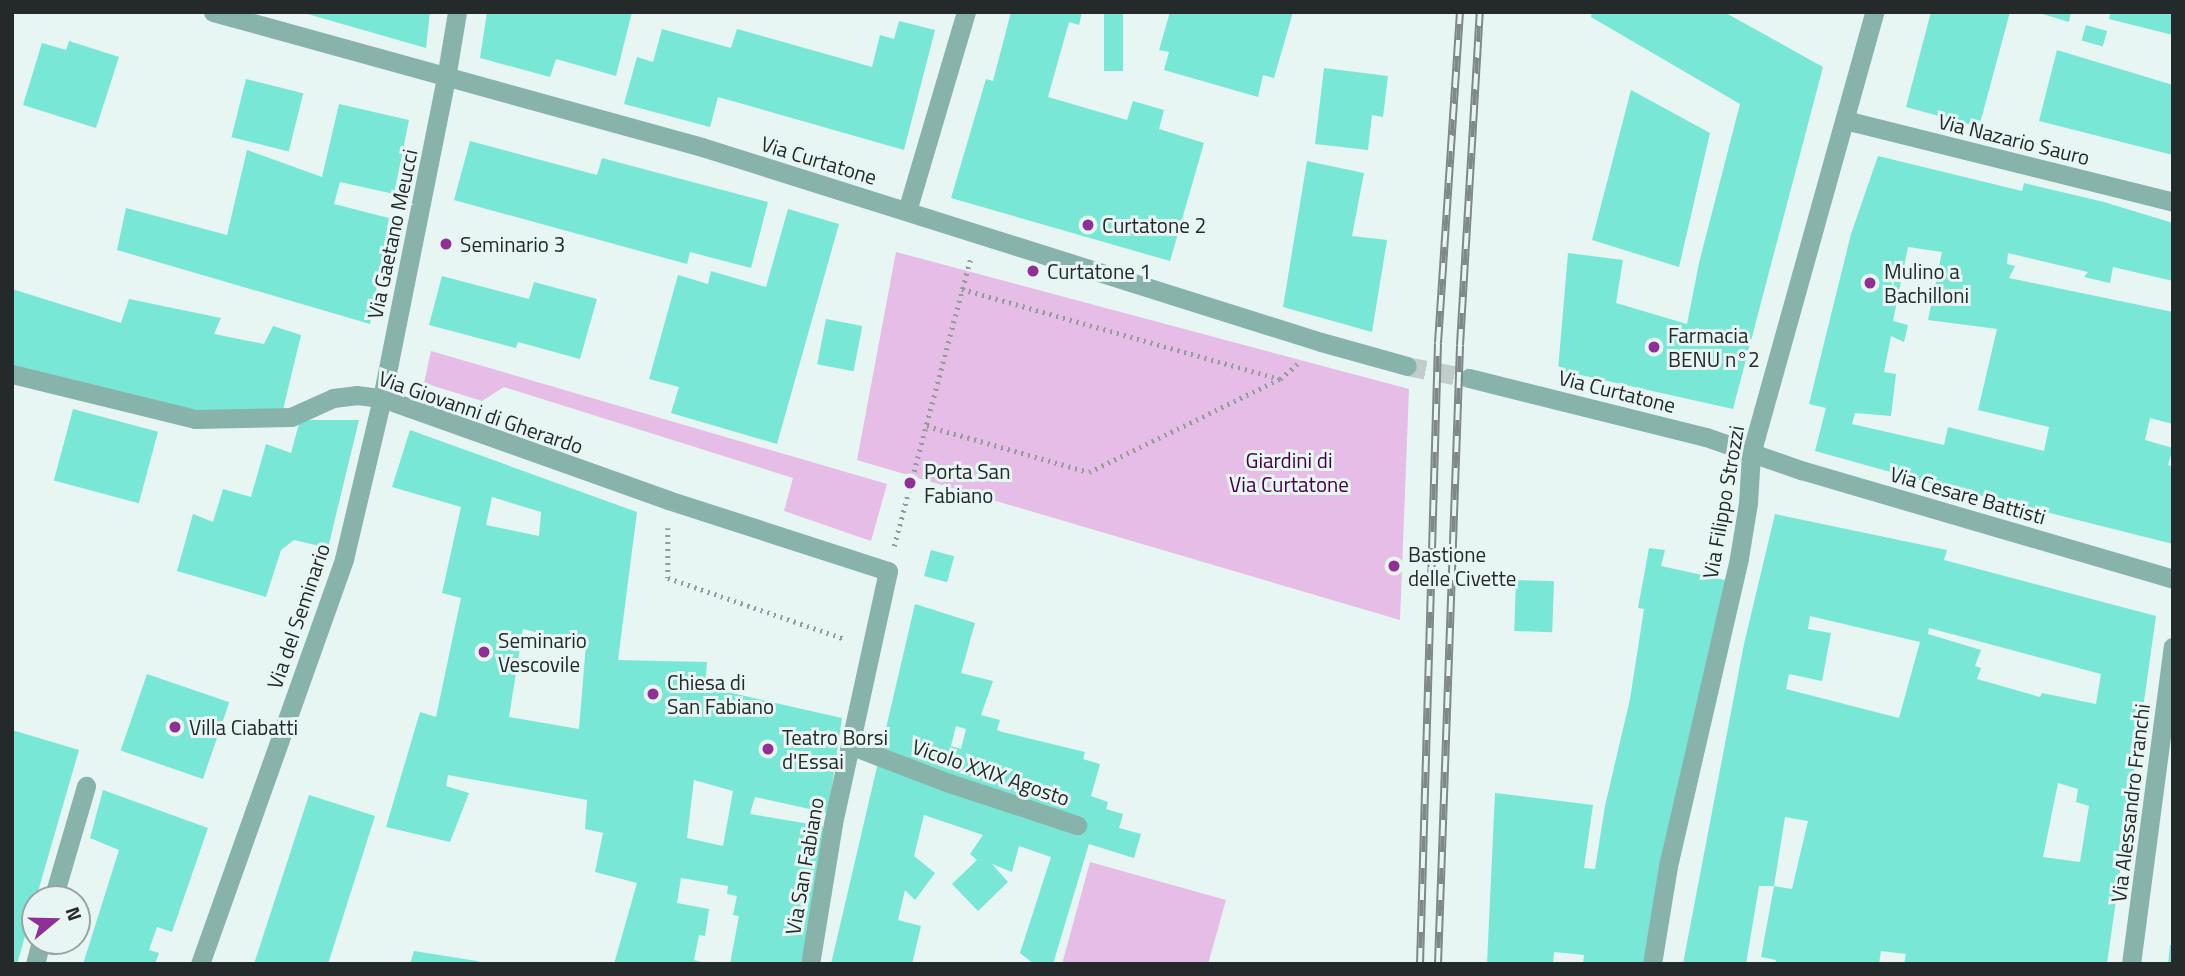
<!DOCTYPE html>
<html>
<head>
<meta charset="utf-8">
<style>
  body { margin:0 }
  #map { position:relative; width:2185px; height:976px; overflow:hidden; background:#e7f6f3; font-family:"Titillium Web",sans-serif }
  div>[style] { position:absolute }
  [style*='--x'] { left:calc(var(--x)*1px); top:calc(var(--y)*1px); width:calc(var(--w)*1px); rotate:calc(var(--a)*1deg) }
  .green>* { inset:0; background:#e5bde6 }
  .building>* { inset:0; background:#78e7d6; transform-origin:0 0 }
  .tertiary-tunnel>* { height:19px; margin-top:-9.5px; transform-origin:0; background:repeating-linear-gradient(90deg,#c0cdcb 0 19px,transparent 0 29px) }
  .path>* { height:4.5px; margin-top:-2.25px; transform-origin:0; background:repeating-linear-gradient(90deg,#929d9b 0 2px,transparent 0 7px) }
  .minor>* { height:19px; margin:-9.5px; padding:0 9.5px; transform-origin:9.5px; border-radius:9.5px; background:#88b3ab }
  .tertiary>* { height:19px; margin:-9.5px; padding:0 9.5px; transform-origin:9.5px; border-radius:9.5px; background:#88b3ab }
  .rail>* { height:8px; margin-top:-4px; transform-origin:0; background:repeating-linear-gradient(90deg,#e7f6f3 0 16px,#7f8987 0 32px); box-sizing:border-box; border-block:2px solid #7f8987 }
  .dots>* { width:19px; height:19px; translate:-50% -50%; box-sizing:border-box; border:4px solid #e7f6f3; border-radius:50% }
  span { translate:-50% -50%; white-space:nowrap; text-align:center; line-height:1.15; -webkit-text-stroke:6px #e7f6f3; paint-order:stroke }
  .street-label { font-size:21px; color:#242a29 }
  .poi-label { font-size:21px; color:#242a29 }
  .left { translate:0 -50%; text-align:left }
  .park-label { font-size:21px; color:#47004d }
  .frame { position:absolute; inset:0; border:14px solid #242a29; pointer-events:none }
  .north { position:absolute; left:21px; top:885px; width:70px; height:70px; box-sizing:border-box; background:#e7f6f3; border:2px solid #99a4a2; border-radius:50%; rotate:71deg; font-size:19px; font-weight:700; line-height:28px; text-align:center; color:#242a29 }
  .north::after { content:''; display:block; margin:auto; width:24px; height:32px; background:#902f97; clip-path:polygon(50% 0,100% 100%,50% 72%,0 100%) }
</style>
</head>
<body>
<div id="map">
  <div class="green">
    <i style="clip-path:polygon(896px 252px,1409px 389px,1400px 620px,857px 460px)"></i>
    <i style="clip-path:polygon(431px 351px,887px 484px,871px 541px,784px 511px,793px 478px,504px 387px,482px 401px,424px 383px)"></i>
    <i style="clip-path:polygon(1090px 862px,1226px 900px,1208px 964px,1062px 964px)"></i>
  </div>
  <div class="building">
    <i style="clip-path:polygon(430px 12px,426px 48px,304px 13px,304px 12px)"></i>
    <i style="clip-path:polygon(487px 12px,632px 12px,616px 76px,556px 59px,550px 77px,480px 58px)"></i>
    <i style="clip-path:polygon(1011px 12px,1082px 12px,1079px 25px,1069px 22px,1048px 97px,1127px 120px,1133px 101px,1164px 110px,1159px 129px,1204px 143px,1170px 261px,951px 198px,986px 79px,993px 81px)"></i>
    <i style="left:1104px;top:12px;width:19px;height:59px"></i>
    <i style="clip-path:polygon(1170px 12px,1293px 12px,1274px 78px,1263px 75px,1258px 97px,1164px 70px,1169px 52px,1159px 50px)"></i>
    <i style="clip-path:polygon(1592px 12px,1724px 12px,1823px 67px,1733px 409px,1558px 370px,1568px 253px,1623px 260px,1616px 303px,1687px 324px,1699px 263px,1740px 104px,1591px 17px)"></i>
    <i style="clip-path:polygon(1931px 12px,2010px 12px,1979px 127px,1906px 107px)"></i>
    <i style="clip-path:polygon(2036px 12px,2071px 12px,2069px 22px)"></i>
    <i style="clip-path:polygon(2111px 12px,2173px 14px,2173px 35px,2109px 19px)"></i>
    <i style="clip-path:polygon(899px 21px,935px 30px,904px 150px,718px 97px,710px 127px,624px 104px,637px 57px,653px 62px,662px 29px,731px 48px,737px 29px,872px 67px,880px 35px,894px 39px)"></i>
    <i style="left:2086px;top:25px;width:22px;height:16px;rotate:16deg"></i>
    <i style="clip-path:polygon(69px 41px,119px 57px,96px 128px,23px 105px,42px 43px,66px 50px)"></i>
    <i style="clip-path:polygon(2057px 50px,2173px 85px,2173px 155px,2039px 121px)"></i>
    <i style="clip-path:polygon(1324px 68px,1388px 76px,1383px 117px,1372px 115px,1368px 150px,1315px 144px)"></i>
    <i style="left:246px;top:79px;width:59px;height:60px;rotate:14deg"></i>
    <i style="clip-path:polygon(1631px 90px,1710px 133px,1679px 267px,1592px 240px)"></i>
    <i style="clip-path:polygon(339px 104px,409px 120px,394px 194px,340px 182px,334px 204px,389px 218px,370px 324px,117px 250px,126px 208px,227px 235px,247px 150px,322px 177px)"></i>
    <i style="clip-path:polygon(470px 141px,597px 175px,602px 158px,768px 202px,751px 268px,690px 252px,687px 264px,454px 200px)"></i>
    <i style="clip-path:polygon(evenodd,1878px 156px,2022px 191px,2024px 183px,2104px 202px,2173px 223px,2173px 281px,2113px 267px,2110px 283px,2084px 277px,2088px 272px,2008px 253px,2007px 264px,2015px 266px,2009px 278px,2173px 312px,2173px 424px,2150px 418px,2145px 440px,2173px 448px,2168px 465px,2173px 467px,2173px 544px,1934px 484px,1815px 451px,1826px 408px,1809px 404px,1851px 234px,1878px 156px,1908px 247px,1942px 252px,1928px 320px,1997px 329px,1978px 410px,2049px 427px,2044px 451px,1948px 427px,1944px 445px,1852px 424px,1855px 413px,1891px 416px,1896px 374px,1884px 372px,1891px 336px,1904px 342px,1908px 325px,1893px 321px,1908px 247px)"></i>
    <i style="clip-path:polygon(1307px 161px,1364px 173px,1352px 236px,1387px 240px,1372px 332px,1283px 307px)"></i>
    <i style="clip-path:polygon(788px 209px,839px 224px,777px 444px,671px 413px,679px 387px,649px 379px,678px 275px,708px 284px,711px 271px,766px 287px)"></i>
    <i style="clip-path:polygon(442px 276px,529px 299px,534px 282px,597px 299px,580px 359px,518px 342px,516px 348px,429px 325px)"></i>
    <i style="clip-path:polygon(12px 289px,121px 323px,129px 299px,221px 318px,214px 334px,264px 344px,273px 326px,301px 335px,282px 414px,222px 414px,115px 396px,12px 367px)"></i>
    <i style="left:826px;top:319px;width:37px;height:46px;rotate:11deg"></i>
    <i style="left:73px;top:409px;width:88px;height:74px;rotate:15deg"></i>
    <i style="clip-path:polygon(300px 420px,359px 420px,328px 548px,294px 540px,281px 550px,266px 597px,177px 571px,193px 514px,213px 522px,223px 489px,251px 497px,266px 444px,291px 453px)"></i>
    <i style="clip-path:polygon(evenodd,410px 430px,637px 512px,618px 660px,707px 662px,705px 687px,842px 718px,828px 813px,755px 797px,752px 807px,750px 814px,827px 827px,801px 964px,730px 964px,739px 916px,733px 915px,737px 896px,727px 894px,728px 886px,681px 878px,677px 903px,709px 909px,705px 936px,699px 935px,694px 960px,708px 964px,614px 964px,637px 883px,595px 872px,603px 833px,585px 829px,587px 800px,448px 775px,446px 786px,469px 793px,450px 842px,386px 827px,420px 712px,436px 717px,461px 598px,442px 593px,461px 507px,392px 487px,410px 430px,492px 497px,541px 512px,539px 536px,486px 525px,492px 497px,410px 430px,523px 629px,586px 644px,579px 729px,509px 717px,523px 629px,410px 430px,694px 780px,733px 791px,723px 846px,687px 838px,694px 780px)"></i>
    <i style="clip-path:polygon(evenodd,1775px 514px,1947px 550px,1944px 560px,2156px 616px,2107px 964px,1904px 964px,1906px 954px,1881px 951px,1879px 964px,1775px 964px,1776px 960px,1761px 957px,1774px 886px,1792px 889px,1808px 821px,1785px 817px,1774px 886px,1759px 886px,1746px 964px,1683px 964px,1744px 644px,1775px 514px,1810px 616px,1920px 642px,1899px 718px,1786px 689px,1789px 674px,1822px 681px,1831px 633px,1808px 629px,1810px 616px,1775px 514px,1929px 628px,2101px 674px,2096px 704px,2042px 693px,2040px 697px,1977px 679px,1981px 668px,1975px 666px,1981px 650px,1928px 634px,1929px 628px,1775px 514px,2058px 783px,2078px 789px,2076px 802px,2089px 806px,2080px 862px,2043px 857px,2058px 783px)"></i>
    <i style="clip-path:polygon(1649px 548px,1665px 550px,1661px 566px,1730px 581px,1644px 964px,1583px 964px,1584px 955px,1554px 952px,1553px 964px,1487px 964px,1495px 793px,1593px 805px,1584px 868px,1595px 869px,1605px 806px,1630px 699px,1644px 609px,1638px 608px)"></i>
    <i style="left:931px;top:550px;width:24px;height:27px;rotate:15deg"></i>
    <i style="left:1516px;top:580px;width:38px;height:51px;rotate:2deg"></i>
    <i style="clip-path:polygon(evenodd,915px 604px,975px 623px,961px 673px,993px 681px,981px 715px,1000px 720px,997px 730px,1002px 732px,1085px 752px,1083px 759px,1100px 764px,1091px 796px,1108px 802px,1106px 809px,1123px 814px,1119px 828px,1141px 834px,1134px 858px,1089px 844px,1053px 964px,1034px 964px,1020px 953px,1051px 857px,1019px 846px,1012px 872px,992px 864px,1008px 882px,978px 911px,952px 884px,977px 860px,970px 854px,983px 835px,924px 815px,914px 856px,935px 873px,915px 900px,905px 890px,898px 920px,921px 926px,912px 964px,831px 964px,915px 604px,956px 726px,966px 729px,961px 749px,951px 746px,956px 726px)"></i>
    <i style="left:147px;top:674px;width:87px;height:81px;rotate:19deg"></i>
    <i style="clip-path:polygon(12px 730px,79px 750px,17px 964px,12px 964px)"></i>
    <i style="clip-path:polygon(103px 790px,208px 828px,172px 932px,157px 927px,149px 950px,159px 953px,155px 964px,83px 964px,119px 850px,90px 838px)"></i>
    <i style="clip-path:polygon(309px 795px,375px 816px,328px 964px,254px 964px)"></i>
    <i style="clip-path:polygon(2170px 945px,2173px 945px,2173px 964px,2168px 964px)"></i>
    <i style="clip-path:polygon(414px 951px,477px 961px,485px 964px,410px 964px)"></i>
  </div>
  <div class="tertiary-tunnel">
    <i style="--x:1407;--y:366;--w:63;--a:11"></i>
  </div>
  <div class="path">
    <i style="--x:962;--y:289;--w:330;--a:15.8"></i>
    <i style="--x:927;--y:426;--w:168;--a:15.9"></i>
    <i style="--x:1089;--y:472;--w:212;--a:-26"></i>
    <i style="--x:1280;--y:379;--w:23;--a:-41"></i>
    <i style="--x:668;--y:528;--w:50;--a:90"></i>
    <i style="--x:668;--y:578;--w:187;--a:19"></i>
    <i style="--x:894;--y:546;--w:296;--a:-75.1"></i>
  </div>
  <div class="minor">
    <i style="--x:1845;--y:120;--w:338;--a:14"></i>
    <i style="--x:907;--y:211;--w:208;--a:-73.5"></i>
    <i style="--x:12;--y:374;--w:188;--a:13.8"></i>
    <i style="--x:195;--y:419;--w:96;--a:-1.2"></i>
    <i style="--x:291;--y:417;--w:46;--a:-24.3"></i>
    <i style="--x:333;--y:398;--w:23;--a:-7"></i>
    <i style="--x:356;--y:395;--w:26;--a:7"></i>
    <i style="--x:382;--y:398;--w:304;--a:19.6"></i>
    <i style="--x:668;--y:500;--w:231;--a:17.9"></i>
    <i style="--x:888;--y:571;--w:259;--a:102.3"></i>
    <i style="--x:833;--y:824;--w:142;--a:99.3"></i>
    <i style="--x:1751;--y:454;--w:459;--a:-74.4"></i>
    <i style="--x:852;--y:746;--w:104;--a:20.9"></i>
    <i style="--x:949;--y:783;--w:135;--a:18.2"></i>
    <i style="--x:53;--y:899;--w:118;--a:-73.7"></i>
    <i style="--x:35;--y:964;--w:24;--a:-75"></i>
    <i style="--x:200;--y:964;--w:430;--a:-70.4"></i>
    <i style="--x:344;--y:559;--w:165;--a:-76.7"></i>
    <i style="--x:382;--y:398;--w:326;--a:-78.7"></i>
  </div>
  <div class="tertiary">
    <i style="--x:213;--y:12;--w:507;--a:15.43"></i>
    <i style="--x:702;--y:147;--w:649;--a:17.49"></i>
    <i style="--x:1321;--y:342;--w:89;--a:15.6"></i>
    <i style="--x:446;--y:78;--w:67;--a:-80.5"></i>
    <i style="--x:1469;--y:378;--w:244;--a:14"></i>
    <i style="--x:1706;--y:437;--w:101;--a:19.2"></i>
    <i style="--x:1801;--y:470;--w:388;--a:16.3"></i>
    <i style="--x:1652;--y:964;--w:99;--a:-80.7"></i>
    <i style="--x:1668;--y:866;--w:316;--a:-77"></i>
    <i style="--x:1739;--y:558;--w:56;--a:-80.7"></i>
    <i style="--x:1748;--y:503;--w:49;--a:-86.5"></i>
    <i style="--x:2131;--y:964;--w:320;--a:-82.5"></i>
  </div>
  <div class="rail">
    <i style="--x:1420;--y:964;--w:621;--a:-88.34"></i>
    <i style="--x:1438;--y:343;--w:332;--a:-86.2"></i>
    <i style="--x:1438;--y:964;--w:619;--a:-87.96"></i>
    <i style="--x:1460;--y:345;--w:334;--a:-86.6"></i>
  </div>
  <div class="dots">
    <i style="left:1088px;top:225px;background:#902f97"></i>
    <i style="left:446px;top:244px;background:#902f97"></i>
    <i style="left:1033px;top:271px;background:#902f97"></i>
    <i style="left:1870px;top:283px;background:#902f97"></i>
    <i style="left:1654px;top:347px;background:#902f97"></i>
    <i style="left:910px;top:483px;background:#902f97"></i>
    <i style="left:1394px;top:566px;background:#902f97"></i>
    <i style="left:484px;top:652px;background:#902f97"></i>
    <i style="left:653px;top:694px;background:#902f97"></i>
    <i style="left:175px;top:727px;background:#902f97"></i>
    <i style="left:768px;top:749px;background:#902f97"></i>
  </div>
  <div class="street-label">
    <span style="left:2014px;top:139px;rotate:14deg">Via Nazario Sauro</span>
    <span style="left:819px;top:160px;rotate:17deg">Via Curtatone</span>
    <span style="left:392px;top:234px;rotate:-78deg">Via Gaetano Meucci</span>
    <span style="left:1617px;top:391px;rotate:14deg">Via Curtatone</span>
    <span style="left:481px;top:412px;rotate:19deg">Via Giovanni di Gherardo</span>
    <span style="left:1968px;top:495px;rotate:16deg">Via Cesare Battisti</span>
    <span style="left:1723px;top:502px;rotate:-80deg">Via Filippo Strozzi</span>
    <span style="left:298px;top:616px;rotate:-71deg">Via del Seminario</span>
    <span style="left:991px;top:772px;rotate:19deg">Vicolo XXIX Agosto</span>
    <span style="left:2130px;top:803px;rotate:-83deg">Via Alessandro Franchi</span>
    <span style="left:804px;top:866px;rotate:-80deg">Via San Fabiano</span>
  </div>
  <div class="poi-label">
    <span class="left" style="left:1102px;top:225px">Curtatone 2</span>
    <span class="left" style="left:460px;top:244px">Seminario 3</span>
    <span class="left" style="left:1047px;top:271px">Curtatone 1</span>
    <span class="left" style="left:1884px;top:283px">Mulino a<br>Bachilloni</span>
    <span class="left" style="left:1668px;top:347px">Farmacia<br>BENU n°2</span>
    <span class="left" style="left:924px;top:483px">Porta San<br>Fabiano</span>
    <span class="left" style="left:1408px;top:566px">Bastione<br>delle Civette</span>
    <span class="left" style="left:498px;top:652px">Seminario<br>Vescovile</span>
    <span class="left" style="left:667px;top:694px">Chiesa di<br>San Fabiano</span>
    <span class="left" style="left:189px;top:727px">Villa Ciabatti</span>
    <span class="left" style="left:782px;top:749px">Teatro Borsi<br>d'Essai</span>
  </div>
  <div class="park-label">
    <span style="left:1289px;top:472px">Giardini di<br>Via Curtatone</span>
  </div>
  <div class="frame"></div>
  <div class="north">N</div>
</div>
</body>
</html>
